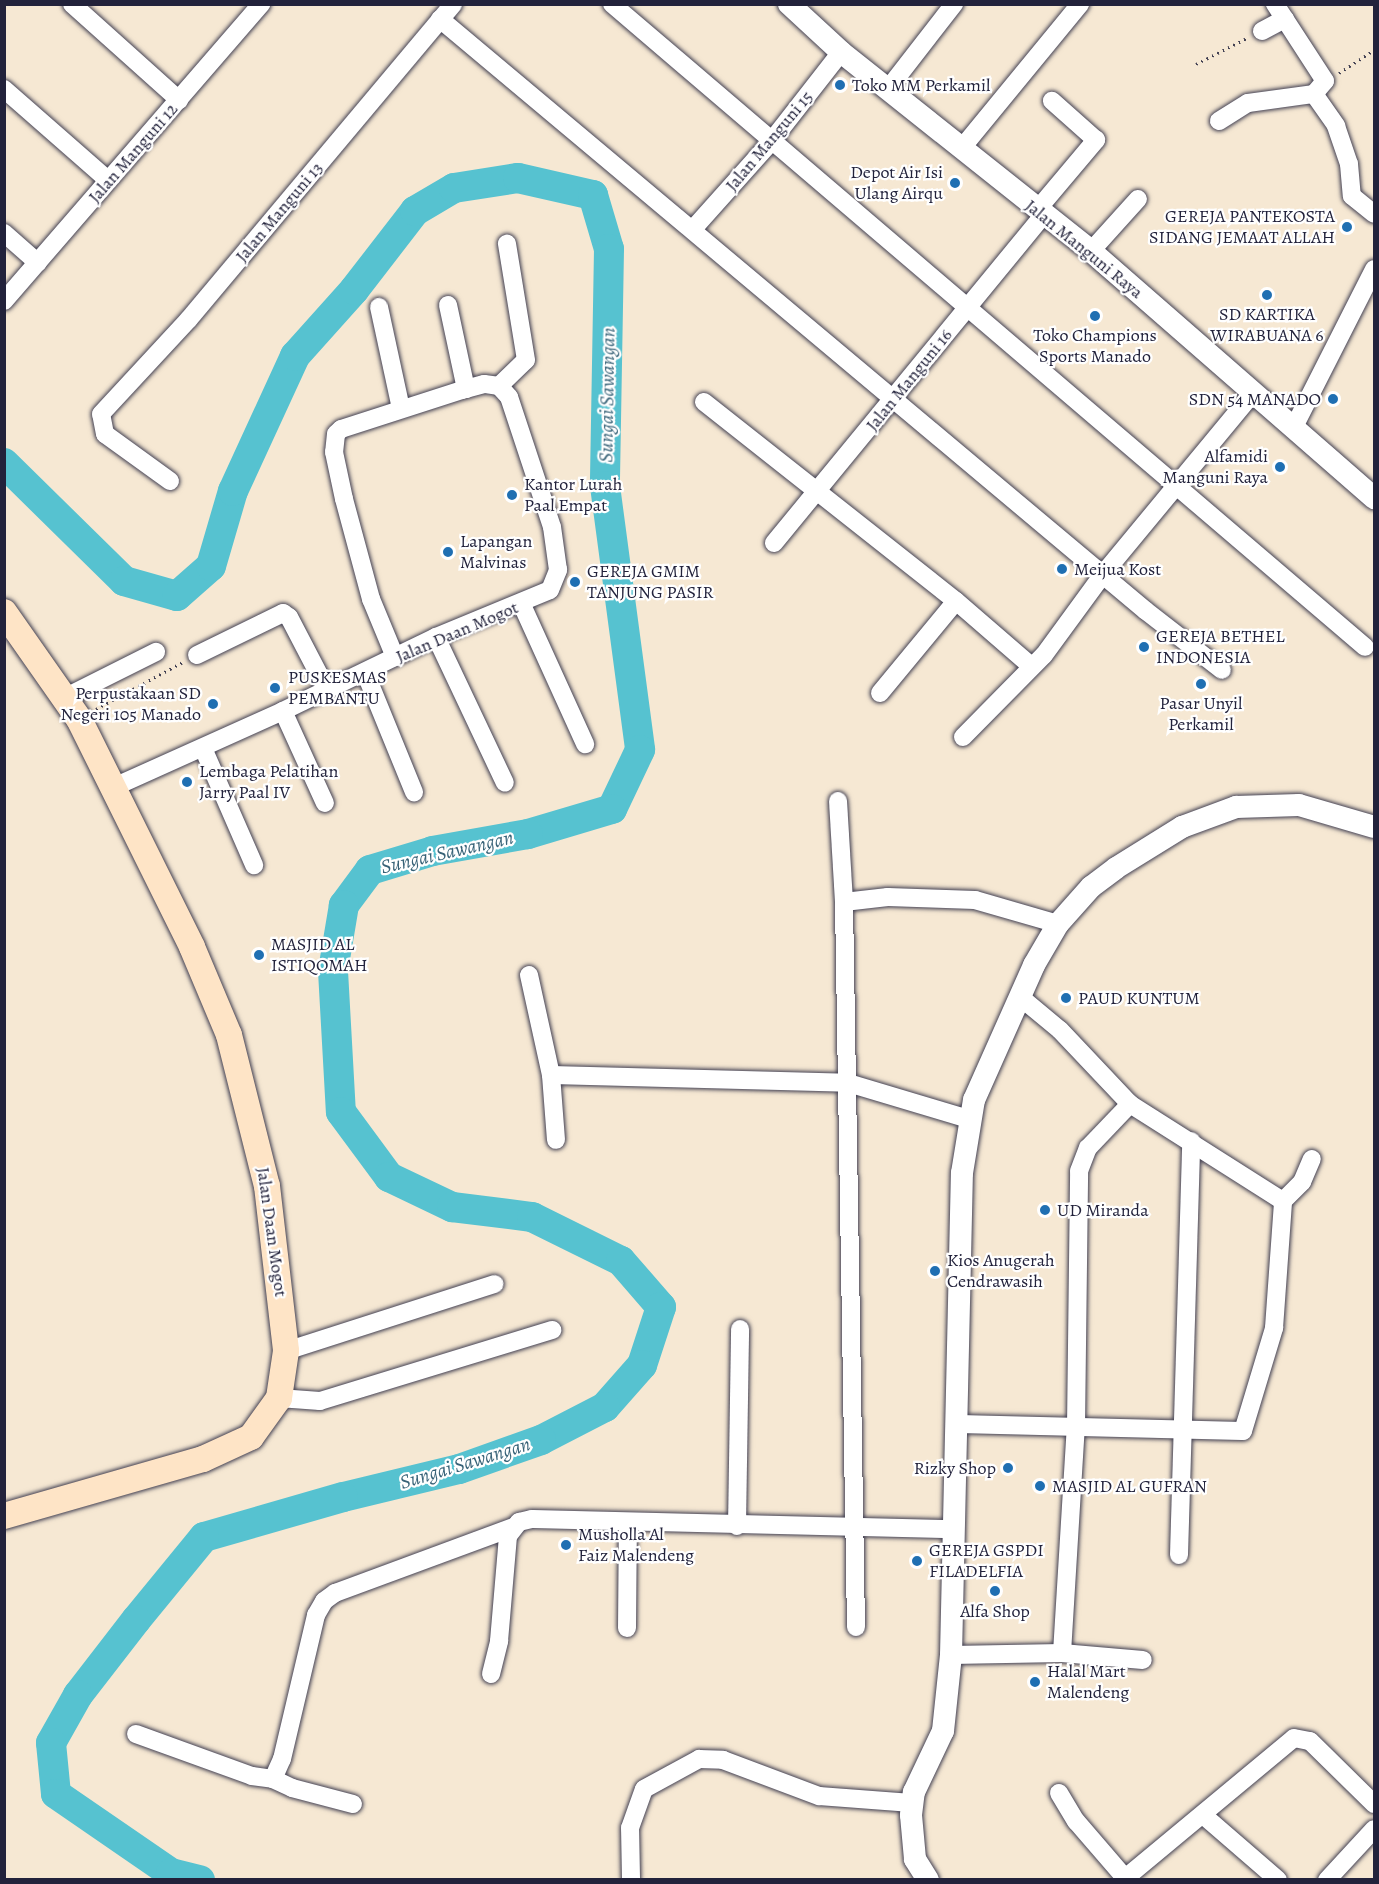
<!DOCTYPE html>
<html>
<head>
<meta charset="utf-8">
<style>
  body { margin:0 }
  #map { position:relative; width:1379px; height:1884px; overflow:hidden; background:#f6e8d3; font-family:Alegreya,serif }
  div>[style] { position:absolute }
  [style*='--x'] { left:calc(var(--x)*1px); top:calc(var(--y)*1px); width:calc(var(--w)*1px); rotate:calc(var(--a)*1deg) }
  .river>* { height:30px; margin:-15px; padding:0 15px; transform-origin:15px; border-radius:15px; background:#56c2d0 }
  .path>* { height:3px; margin-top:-1.5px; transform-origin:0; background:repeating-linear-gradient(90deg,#424052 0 1.5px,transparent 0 6px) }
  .roads { filter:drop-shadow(0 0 2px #424052) drop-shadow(0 0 2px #424052) }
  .minor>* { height:18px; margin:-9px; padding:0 9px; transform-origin:9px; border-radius:9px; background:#fff }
  .tertiary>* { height:22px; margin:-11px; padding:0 11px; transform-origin:11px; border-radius:11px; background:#fff }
  .secondary>* { height:26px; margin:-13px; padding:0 13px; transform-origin:13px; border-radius:13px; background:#fee4c6 }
  .dots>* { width:16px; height:16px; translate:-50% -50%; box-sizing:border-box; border:3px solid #fff; border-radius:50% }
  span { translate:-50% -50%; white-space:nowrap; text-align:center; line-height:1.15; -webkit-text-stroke:4.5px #fff; paint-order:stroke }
  .poi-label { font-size:18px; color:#22223b }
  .left { translate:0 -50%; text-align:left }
  .right { translate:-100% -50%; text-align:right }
  .street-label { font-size:18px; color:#22223b }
  .water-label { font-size:20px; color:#376277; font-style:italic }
  .frame { position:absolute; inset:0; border:6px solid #22223b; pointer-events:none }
</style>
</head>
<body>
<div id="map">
  <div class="river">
    <i style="--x:4;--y:463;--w:168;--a:44.5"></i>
    <i style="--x:124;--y:581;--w:55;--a:15.8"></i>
    <i style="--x:177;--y:596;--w:45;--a:-41.4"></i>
    <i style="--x:211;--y:566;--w:78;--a:-73.7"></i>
    <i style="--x:233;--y:491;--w:149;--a:-65.3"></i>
    <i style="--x:295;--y:356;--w:89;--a:-48.2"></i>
    <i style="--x:354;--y:290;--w:100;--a:-52.3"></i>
    <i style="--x:415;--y:211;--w:45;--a:-30.5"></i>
    <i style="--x:454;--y:188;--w:65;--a:-8.9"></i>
    <i style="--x:518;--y:178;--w:77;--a:12.8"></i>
    <i style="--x:593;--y:195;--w:56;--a:73.5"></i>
    <i style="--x:609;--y:249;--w:237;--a:91"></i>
    <i style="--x:605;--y:486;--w:266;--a:82.4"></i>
    <i style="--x:640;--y:750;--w:65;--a:115.4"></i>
    <i style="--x:612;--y:809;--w:88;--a:163.4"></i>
    <i style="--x:528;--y:834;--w:97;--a:169.9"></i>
    <i style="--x:433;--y:851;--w:66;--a:163.2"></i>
    <i style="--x:370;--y:870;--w:44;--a:126.6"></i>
    <i style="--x:344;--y:905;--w:67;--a:99.5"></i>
    <i style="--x:333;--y:971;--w:141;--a:86.8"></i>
    <i style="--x:341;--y:1112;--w:81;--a:53.6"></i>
    <i style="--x:389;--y:1177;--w:70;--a:25.5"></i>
    <i style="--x:452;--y:1207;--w:81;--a:7.1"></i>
    <i style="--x:532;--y:1217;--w:99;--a:26.3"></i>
    <i style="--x:621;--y:1261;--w:61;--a:49"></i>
    <i style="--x:661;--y:1307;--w:61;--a:108.1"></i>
    <i style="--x:642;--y:1365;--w:56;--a:131.4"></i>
    <i style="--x:605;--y:1407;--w:72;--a:152.7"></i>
    <i style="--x:541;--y:1440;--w:87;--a:160.5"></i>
    <i style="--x:459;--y:1469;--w:119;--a:166.4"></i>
    <i style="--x:343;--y:1497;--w:145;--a:163.9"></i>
    <i style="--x:204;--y:1537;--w:107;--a:129.3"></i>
    <i style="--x:136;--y:1620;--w:95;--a:127.7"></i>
    <i style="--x:78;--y:1695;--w:55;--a:119.4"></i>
    <i style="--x:51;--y:1743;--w:51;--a:84.4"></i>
    <i style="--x:56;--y:1794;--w:140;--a:34.5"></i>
    <i style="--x:171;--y:1873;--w:30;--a:14"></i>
  </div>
  <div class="path">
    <i style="--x:1196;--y:64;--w:57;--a:-27"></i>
    <i style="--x:1339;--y:73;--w:42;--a:-33.3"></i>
    <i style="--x:96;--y:709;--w:99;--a:-28.4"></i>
  </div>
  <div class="roads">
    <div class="minor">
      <i style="--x:72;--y:4;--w:144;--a:41.9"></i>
      <i style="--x:612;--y:4;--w:990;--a:40.49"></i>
      <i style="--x:440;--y:19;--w:921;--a:39.98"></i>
      <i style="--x:1146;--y:611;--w:96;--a:37.8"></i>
      <i style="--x:1262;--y:31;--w:26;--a:-28"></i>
      <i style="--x:4;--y:89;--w:138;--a:41.2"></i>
      <i style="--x:888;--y:89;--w:108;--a:-52.2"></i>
      <i style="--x:1314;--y:94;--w:39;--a:55"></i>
      <i style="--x:1336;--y:126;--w:40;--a:71.1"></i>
      <i style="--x:1349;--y:164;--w:32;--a:85"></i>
      <i style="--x:1352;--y:196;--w:28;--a:39"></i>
      <i style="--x:1219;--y:121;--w:34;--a:-32"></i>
      <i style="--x:1248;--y:103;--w:67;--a:-7.8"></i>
      <i style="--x:1314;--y:94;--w:17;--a:-50"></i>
      <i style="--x:1325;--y:81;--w:92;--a:-123"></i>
      <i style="--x:961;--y:149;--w:188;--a:-50.6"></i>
      <i style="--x:1037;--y:210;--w:92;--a:-49.9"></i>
      <i style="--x:1096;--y:140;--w:59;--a:-138.4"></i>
      <i style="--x:693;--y:229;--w:115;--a:-48.2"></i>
      <i style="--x:770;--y:143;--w:115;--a:-52"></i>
      <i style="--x:4;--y:233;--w:45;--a:41.4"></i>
      <i style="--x:1091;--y:251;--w:70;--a:-47.9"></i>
      <i style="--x:4;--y:301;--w:393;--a:-49.1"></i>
      <i style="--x:448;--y:305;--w:86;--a:77.9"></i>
      <i style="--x:379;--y:307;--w:104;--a:77.8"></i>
      <i style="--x:499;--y:386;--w:37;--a:-44"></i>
      <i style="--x:526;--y:360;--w:118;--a:-99.3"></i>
      <i style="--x:704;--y:402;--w:321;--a:38.3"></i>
      <i style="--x:956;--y:601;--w:98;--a:40.9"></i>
      <i style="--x:1294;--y:427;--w:177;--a:-63.1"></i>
      <i style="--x:170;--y:481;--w:80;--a:-144.1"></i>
      <i style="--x:105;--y:434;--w:20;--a:-101"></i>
      <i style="--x:101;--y:414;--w:129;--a:-47.2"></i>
      <i style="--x:189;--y:319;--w:411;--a:-50"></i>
      <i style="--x:774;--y:543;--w:424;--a:-50.6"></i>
      <i style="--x:522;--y:605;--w:153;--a:65.6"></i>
      <i style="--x:436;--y:637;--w:161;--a:64.7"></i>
      <i style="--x:197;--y:655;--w:96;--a:-26"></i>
      <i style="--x:283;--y:613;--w:7;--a:34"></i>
      <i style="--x:289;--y:617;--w:82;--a:62.5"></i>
      <i style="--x:365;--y:672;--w:130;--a:67.8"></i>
      <i style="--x:880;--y:693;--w:119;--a:-50.4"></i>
      <i style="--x:64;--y:698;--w:103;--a:-26.6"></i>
      <i style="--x:283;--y:711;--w:101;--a:65.5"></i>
      <i style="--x:963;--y:737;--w:115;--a:-45.4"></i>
      <i style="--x:1044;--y:655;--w:102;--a:-53.8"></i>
      <i style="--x:1104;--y:573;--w:235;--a:-50.4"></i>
      <i style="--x:203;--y:748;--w:128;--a:66.4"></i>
      <i style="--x:114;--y:787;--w:185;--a:-24.2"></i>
      <i style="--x:283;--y:711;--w:170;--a:-25.8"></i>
      <i style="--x:436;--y:637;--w:123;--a:-22.4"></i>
      <i style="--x:550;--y:590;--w:22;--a:-68"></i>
      <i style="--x:558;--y:570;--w:43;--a:-97.9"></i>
      <i style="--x:552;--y:527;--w:137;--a:-108.3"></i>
      <i style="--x:509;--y:397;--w:15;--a:-132"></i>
      <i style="--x:499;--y:386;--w:15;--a:-172"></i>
      <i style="--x:484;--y:384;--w:23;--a:165"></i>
      <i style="--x:462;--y:390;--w:127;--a:162.1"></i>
      <i style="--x:341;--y:429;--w:7;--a:135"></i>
      <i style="--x:336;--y:434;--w:18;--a:96"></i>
      <i style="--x:334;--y:452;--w:48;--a:78"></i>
      <i style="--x:344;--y:499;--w:104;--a:74.9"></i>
      <i style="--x:371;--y:599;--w:63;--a:67.5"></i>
      <i style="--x:838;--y:801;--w:101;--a:86.6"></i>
      <i style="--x:529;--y:975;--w:102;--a:77.6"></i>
      <i style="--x:551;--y:1075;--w:65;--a:85.6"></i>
      <i style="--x:1019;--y:996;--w:53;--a:39.7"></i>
      <i style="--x:1060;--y:1030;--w:102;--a:46.6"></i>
      <i style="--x:1130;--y:1104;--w:181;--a:32.4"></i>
      <i style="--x:551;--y:1075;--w:297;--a:1.5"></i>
      <i style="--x:848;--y:1083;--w:126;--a:16.6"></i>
      <i style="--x:1283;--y:1201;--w:27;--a:-45"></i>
      <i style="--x:1302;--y:1182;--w:25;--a:-67"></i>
      <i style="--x:286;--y:1351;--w:219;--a:-17.8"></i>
      <i style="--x:279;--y:1398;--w:41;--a:4.2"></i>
      <i style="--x:320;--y:1401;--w:243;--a:-17"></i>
      <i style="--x:958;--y:1424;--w:285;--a:1.4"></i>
      <i style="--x:1243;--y:1431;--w:108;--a:-73.2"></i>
      <i style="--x:1274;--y:1328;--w:127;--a:-85.9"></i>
      <i style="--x:737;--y:1526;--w:197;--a:-89.1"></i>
      <i style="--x:1179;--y:1555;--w:414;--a:-88.3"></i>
      <i style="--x:856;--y:1627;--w:725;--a:-90.95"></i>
      <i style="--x:844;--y:902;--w:44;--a:-6.5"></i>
      <i style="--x:888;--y:897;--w:87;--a:2"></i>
      <i style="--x:975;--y:900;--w:86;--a:16.1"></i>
      <i style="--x:627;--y:1628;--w:106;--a:-89.5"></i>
      <i style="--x:1062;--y:1653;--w:81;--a:4.9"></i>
      <i style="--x:951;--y:1655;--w:111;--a:-1"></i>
      <i style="--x:1062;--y:1653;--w:226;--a:-86.5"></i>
      <i style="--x:1076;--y:1427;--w:256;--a:-89.3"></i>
      <i style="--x:1079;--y:1171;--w:25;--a:-69"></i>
      <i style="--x:1088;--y:1148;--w:61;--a:-46.3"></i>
      <i style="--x:491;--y:1674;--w:34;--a:-76"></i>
      <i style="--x:499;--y:1641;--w:105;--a:-85.1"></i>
      <i style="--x:508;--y:1536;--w:18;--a:-52"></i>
      <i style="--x:519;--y:1522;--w:13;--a:-13"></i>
      <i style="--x:532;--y:1519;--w:423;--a:1.4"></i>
      <i style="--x:136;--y:1734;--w:123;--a:19.9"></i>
      <i style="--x:252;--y:1776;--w:21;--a:8"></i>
      <i style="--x:273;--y:1779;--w:22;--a:-66"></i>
      <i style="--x:282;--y:1759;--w:148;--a:-76.7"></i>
      <i style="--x:316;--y:1615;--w:16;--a:-60"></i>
      <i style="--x:324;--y:1601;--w:14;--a:-36"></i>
      <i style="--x:335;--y:1593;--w:190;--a:-20.3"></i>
      <i style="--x:273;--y:1779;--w:21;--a:25"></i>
      <i style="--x:292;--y:1788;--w:63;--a:14.7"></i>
      <i style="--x:1059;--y:1793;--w:33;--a:59"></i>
      <i style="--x:1076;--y:1821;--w:78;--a:49.2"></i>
      <i style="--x:1203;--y:1815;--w:99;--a:40.9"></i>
      <i style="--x:631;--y:1878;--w:50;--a:-91.1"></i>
      <i style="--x:630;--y:1828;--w:41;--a:-70.3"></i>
      <i style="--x:644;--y:1789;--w:63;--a:-28.6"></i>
      <i style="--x:699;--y:1759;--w:24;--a:2"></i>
      <i style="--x:723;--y:1760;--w:103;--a:20.6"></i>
      <i style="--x:819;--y:1796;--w:93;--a:4.3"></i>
      <i style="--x:1123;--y:1880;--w:222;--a:-39.7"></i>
      <i style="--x:1294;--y:1738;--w:16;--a:11"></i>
      <i style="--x:1310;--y:1741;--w:90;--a:44.5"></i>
      <i style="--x:1327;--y:1880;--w:69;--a:-47.3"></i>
    </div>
    <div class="tertiary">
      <i style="--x:789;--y:4;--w:71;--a:42.7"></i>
      <i style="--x:841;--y:52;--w:320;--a:38.5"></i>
      <i style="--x:1091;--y:251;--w:376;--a:41.1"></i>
      <i style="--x:928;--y:1880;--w:25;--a:-122"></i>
      <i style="--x:915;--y:1859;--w:44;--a:-95.2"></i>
      <i style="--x:911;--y:1815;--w:23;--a:-83"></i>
      <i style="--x:914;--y:1792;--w:68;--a:-64.6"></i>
      <i style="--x:943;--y:1731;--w:76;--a:-84"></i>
      <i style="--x:951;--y:1655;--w:482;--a:-88.7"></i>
      <i style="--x:962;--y:1173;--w:74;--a:-80.7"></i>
      <i style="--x:974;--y:1100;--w:148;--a:-66"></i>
      <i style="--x:1034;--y:965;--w:48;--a:-59.7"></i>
      <i style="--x:1058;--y:924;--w:50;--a:-48.3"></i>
      <i style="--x:1091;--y:887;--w:31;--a:-37"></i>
      <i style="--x:1116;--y:868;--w:78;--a:-31.8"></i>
      <i style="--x:1182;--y:827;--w:58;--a:-20.3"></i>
      <i style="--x:1236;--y:807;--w:63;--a:-1.8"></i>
      <i style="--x:1299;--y:805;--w:78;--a:16.3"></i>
    </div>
    <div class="secondary">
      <i style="--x:4;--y:612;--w:131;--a:55"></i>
      <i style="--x:79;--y:719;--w:254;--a:63.6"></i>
      <i style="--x:192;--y:947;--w:95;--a:67.2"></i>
      <i style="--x:229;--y:1035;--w:156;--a:75.9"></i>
      <i style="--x:267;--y:1186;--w:166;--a:83.4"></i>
      <i style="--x:286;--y:1351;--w:48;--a:98.5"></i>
      <i style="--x:279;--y:1398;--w:48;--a:125.7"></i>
      <i style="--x:251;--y:1437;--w:53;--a:155.4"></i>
      <i style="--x:203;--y:1459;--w:207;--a:164"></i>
    </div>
  </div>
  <div class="dots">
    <i style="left:840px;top:85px;background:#1f6fb2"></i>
    <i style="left:955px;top:183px;background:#1f6fb2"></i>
    <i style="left:1347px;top:227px;background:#1f6fb2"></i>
    <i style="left:1267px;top:295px;background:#1f6fb2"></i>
    <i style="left:1095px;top:316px;background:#1f6fb2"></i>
    <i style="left:1333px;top:399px;background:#1f6fb2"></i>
    <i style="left:1280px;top:467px;background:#1f6fb2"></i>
    <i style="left:512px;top:495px;background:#1f6fb2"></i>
    <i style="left:448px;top:552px;background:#1f6fb2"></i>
    <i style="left:1062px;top:569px;background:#1f6fb2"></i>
    <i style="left:575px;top:582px;background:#1f6fb2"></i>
    <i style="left:1144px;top:647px;background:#1f6fb2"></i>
    <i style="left:1201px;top:684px;background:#1f6fb2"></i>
    <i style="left:275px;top:688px;background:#1f6fb2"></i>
    <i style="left:213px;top:704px;background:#1f6fb2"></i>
    <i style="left:187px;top:782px;background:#1f6fb2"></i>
    <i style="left:259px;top:955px;background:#1f6fb2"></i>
    <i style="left:1066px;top:998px;background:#1f6fb2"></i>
    <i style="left:1045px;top:1210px;background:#1f6fb2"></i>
    <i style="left:935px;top:1271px;background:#1f6fb2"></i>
    <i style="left:1008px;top:1468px;background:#1f6fb2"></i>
    <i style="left:1040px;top:1486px;background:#1f6fb2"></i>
    <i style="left:566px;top:1545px;background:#1f6fb2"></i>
    <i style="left:917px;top:1561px;background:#1f6fb2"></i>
    <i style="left:995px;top:1591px;background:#1f6fb2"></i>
    <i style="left:1035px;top:1682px;background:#1f6fb2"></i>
  </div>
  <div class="poi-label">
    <span class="left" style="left:852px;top:85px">Toko MM Perkamil</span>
    <span class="right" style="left:943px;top:183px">Depot Air Isi<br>Ulang Airqu</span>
    <span class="right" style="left:1335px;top:227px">GEREJA PANTEKOSTA<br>SIDANG JEMAAT ALLAH</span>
    <span style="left:1267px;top:325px">SD KARTIKA<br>WIRABUANA 6</span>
    <span style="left:1095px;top:346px">Toko Champions<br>Sports Manado</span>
    <span class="right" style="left:1321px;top:399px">SDN 54 MANADO</span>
    <span class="right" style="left:1268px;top:467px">Alfamidi<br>Manguni Raya</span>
    <span class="left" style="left:524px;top:495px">Kantor Lurah<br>Paal Empat</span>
    <span class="left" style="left:460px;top:552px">Lapangan<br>Malvinas</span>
    <span class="left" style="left:1074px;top:569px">Meijua Kost</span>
    <span class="left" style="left:587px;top:582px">GEREJA GMIM<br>TANJUNG PASIR</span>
    <span class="left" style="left:1156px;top:647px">GEREJA BETHEL<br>INDONESIA</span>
    <span class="left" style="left:288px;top:688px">PUSKESMAS<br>PEMBANTU</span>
    <span class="right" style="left:201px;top:704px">Perpustakaan SD<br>Negeri 105 Manado</span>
    <span style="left:1201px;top:714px">Pasar Unyil<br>Perkamil</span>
    <span class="left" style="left:199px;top:782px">Lembaga Pelatihan<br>Jarry Paal IV</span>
    <span class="left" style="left:271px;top:955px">MASJID AL<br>ISTIQOMAH</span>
    <span class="left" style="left:1078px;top:998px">PAUD KUNTUM</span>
    <span class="left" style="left:1057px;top:1210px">UD Miranda</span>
    <span class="left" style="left:947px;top:1271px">Kios Anugerah<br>Cendrawasih</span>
    <span class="right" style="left:996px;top:1468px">Rizky Shop</span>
    <span class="left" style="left:1052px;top:1486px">MASJID AL GUFRAN</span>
    <span class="left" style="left:578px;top:1545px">Musholla Al<br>Faiz Malendeng</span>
    <span class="left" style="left:929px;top:1561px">GEREJA GSPDI<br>FILADELFIA</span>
    <span style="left:995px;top:1611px">Alfa Shop</span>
    <span class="left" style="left:1047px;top:1682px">Halal Mart<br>Malendeng</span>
  </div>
  <div class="street-label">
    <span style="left:769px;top:141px;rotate:-50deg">Jalan Manguni 15</span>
    <span style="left:133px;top:153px;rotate:-49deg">Jalan Manguni 12</span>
    <span style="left:279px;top:212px;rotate:-50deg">Jalan Manguni 13</span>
    <span style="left:1084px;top:249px;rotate:39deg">Jalan Manguni Raya</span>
    <span style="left:909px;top:380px;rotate:-51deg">Jalan Manguni 16</span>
    <span style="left:457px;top:632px;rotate:-23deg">Jalan Daan Mogot</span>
    <span style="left:272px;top:1232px;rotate:82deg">Jalan Daan Mogot</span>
  </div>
  <div class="water-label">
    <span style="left:607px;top:395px;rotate:-89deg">Sungai Sawangan</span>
    <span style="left:447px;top:852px;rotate:-13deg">Sungai Sawangan</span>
    <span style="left:465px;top:1463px;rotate:-17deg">Sungai Sawangan</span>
  </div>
  <div class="frame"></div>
</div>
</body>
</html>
